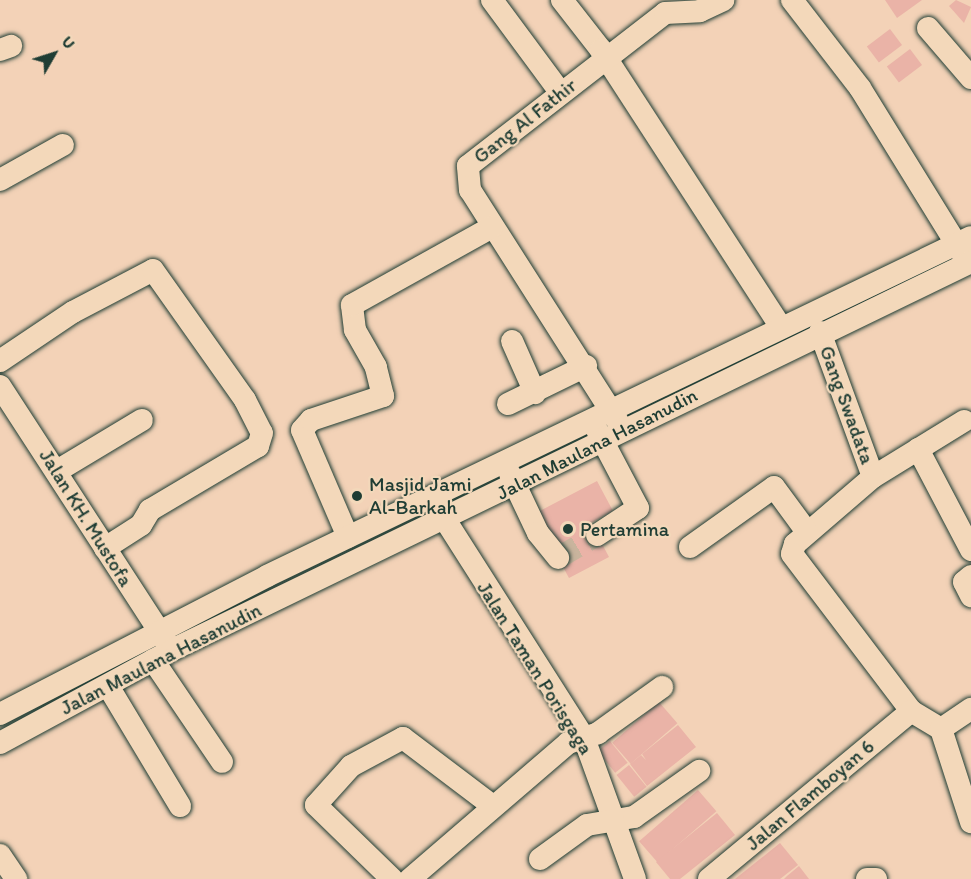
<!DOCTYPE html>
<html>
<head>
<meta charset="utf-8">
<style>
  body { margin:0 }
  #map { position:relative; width:971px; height:879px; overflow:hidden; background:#f3d2b7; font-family:Itim,sans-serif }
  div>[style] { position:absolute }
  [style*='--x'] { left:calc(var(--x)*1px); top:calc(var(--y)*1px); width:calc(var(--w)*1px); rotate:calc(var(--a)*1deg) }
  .building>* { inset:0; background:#eab3a7; transform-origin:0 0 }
  .minor-tunnel>* { height:22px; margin-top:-11px; transform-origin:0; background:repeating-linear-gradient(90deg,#c9b49d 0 22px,transparent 0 33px) }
  .roads { filter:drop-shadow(0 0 2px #1f3d34) drop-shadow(0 0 2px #1f3d34) }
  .minor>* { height:22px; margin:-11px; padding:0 11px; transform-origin:11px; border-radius:11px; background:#f3d8ba }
  .dots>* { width:16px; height:16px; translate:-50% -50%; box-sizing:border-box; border:3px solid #f3d8ba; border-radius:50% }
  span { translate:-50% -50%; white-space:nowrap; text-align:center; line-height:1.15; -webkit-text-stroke:4.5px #f3d8ba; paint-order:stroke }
  .street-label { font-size:20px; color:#1f3d34 }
  .poi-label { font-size:20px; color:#1f3d34 }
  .left { translate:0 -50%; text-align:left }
  .north { position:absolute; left:24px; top:24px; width:60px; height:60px; -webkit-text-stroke:4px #f3d8ba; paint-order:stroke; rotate:51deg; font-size:16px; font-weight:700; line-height:24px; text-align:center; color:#1f3d34 }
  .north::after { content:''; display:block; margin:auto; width:21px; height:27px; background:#1f3d34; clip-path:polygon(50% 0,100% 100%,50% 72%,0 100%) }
</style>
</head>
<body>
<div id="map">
  <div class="building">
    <i style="clip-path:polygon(885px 0,922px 0,897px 18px)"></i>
    <i style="clip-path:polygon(956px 0,971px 7px,964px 23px,949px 6px)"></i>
    <i style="left:890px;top:29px;width:20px;height:29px;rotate:53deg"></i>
    <i style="left:910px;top:49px;width:20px;height:29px;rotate:53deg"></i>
    <i style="clip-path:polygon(597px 481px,613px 511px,591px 523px,609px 557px,569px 578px,534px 514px)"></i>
    <i style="left:659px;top:702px;width:28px;height:62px;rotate:49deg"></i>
    <i style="clip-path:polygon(678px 725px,696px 747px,647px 786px,630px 764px,641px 755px,646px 760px,642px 754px)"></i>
    <i style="left:610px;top:741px;width:28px;height:16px;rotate:51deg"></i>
    <i style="left:629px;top:765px;width:28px;height:16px;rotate:51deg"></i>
    <i style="left:698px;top:790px;width:28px;height:78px;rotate:49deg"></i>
    <i style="clip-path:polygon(717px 813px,735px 835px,680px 879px,670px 879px,656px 862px)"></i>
    <i style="clip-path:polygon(780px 843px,798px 865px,780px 879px,735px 879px)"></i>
    <i style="clip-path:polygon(799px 866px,809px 879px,784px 879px,787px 876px)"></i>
  </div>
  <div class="minor-tunnel">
    <i style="--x:558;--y:558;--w:45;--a:-30.5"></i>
  </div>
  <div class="roads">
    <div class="minor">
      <i style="--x:492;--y:0;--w:114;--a:53.5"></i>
      <i style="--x:562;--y:0;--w:63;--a:52"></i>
      <i style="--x:601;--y:50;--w:329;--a:57"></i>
      <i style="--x:792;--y:0;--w:111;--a:52.3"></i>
      <i style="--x:860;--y:88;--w:196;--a:58.3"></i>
      <i style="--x:928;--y:28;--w:66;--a:49.3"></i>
      <i style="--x:0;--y:50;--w:12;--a:-20"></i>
      <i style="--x:0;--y:180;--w:72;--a:-29.1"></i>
      <i style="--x:820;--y:332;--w:154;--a:69.9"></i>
      <i style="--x:512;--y:341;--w:57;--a:66.1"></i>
      <i style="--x:0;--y:361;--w:88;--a:-33.9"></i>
      <i style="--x:73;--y:312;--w:90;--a:-27.7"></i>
      <i style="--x:153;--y:270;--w:159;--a:54.7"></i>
      <i style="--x:245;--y:400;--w:37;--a:63"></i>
      <i style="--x:262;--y:433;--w:14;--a:107"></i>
      <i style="--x:258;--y:446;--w:126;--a:149.3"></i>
      <i style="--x:150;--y:510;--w:17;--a:121"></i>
      <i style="--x:141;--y:525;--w:43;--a:147.4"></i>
      <i style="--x:0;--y:386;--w:306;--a:57"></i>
      <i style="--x:508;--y:404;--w:87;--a:-26"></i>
      <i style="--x:964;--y:421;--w:107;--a:148.4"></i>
      <i style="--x:873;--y:477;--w:103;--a:139.3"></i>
      <i style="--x:795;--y:544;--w:10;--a:107"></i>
      <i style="--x:792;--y:554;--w:197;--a:52.8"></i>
      <i style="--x:911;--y:711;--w:35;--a:31"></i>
      <i style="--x:941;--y:729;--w:36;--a:-34"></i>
      <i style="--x:618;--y:422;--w:275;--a:-122.5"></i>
      <i style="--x:470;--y:190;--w:24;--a:-95"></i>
      <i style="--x:468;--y:166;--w:249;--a:-37.8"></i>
      <i style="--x:665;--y:13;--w:35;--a:-3"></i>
      <i style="--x:700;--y:11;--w:26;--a:-25"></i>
      <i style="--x:597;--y:430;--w:88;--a:62.3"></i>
      <i style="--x:638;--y:508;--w:49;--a:146.6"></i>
      <i style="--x:918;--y:449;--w:114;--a:62.3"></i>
      <i style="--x:57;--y:471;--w:99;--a:-31"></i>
      <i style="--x:510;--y:474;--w:65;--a:64.6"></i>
      <i style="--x:538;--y:533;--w:32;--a:51"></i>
      <i style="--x:437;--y:507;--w:274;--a:57.5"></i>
      <i style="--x:584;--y:738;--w:150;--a:70.1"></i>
      <i style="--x:348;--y:537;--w:116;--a:-113.3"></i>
      <i style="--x:302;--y:430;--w:13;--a:-48"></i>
      <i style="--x:311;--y:420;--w:76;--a:-18.4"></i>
      <i style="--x:383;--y:396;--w:30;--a:-104"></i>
      <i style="--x:376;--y:367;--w:43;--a:-119.6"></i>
      <i style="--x:355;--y:330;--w:25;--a:-97"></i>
      <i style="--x:352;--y:305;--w:160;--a:-29.1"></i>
      <i style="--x:690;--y:547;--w:103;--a:-35.5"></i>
      <i style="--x:774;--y:487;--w:56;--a:53.7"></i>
      <i style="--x:971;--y:576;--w:9;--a:139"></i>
      <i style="--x:964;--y:582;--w:16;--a:63"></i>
      <i style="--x:153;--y:660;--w:123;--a:55.9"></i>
      <i style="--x:108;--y:686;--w:140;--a:59"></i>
      <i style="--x:0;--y:714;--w:301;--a:-27.3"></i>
      <i style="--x:267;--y:576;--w:781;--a:-25.71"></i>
      <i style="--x:941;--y:729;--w:98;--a:72.1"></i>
      <i style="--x:0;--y:743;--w:196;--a:-28.4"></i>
      <i style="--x:172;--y:650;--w:888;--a:-25.9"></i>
      <i style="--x:0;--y:855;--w:29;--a:56"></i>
      <i style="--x:540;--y:859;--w:58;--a:-35.9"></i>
      <i style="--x:587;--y:825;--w:48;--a:-9.7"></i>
      <i style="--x:634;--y:817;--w:80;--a:-35.3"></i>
      <i style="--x:392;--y:879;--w:106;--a:-135.8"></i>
      <i style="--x:316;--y:805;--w:52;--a:-48.1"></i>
      <i style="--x:351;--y:766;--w:59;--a:-28.3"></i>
      <i style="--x:403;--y:738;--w:113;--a:37.1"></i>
      <i style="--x:410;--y:879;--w:208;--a:-40.7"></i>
      <i style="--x:568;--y:743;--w:32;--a:-18"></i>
      <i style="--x:598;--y:733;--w:79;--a:-35.7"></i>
      <i style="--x:709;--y:879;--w:263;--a:-39.7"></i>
      <i style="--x:867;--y:879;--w:9;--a:0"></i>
    </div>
  </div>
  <div class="dots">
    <i style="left:357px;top:496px;background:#1f3d34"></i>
    <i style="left:568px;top:529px;background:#1f3d34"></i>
  </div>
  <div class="street-label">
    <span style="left:525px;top:121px;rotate:-38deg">Gang Al Fathir</span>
    <span style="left:847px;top:405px;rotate:70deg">Gang Swadata</span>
    <span style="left:597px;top:444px;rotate:-27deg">Jalan Maulana Hasanudin</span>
    <span style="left:86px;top:518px;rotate:58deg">Jalan KH. Mustofa</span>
    <span style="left:161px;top:659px;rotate:-27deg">Jalan Maulana Hasanudin</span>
    <span style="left:535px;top:668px;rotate:58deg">Jalan Taman Porisgaga</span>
    <span style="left:810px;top:795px;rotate:-40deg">Jalan Flamboyan 6</span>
  </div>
  <div class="poi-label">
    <span class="left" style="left:369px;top:496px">Masjid Jami<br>Al-Barkah</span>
    <span class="left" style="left:580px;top:529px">Pertamina</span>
  </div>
  <div class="north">U</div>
</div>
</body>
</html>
